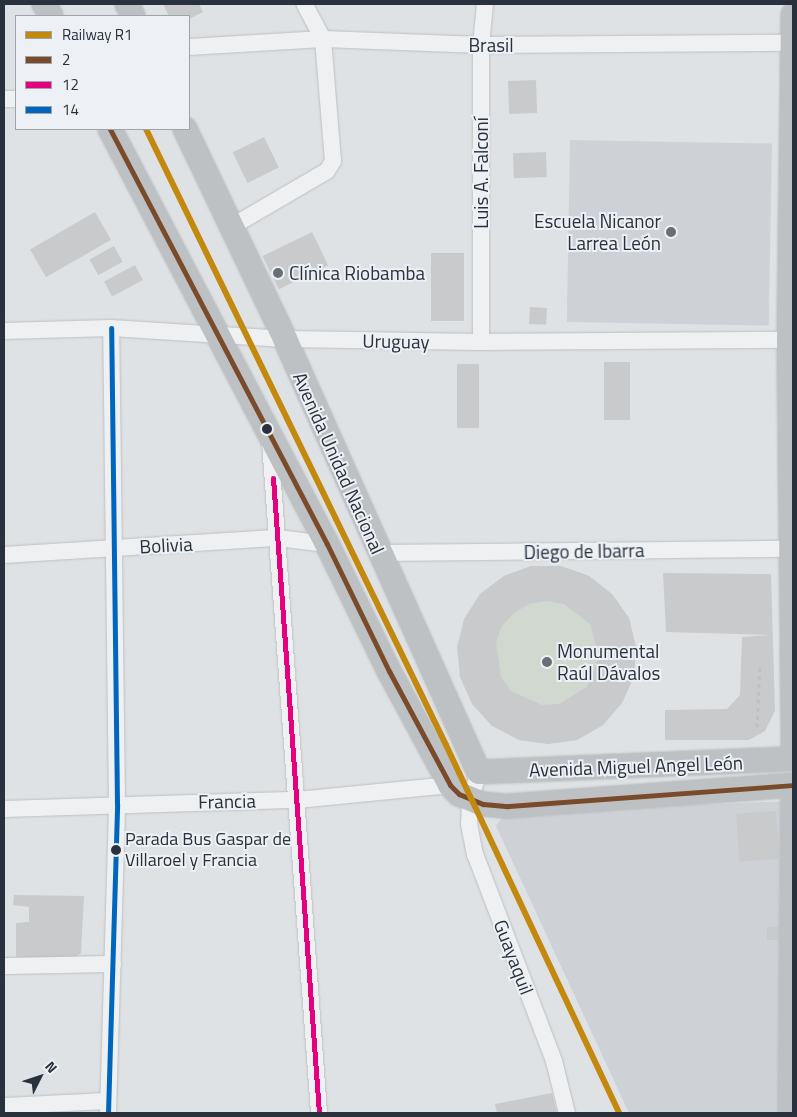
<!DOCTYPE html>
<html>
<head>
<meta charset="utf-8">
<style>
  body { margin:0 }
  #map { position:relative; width:797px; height:1117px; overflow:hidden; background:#dfe2e4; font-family:"Titillium Web",sans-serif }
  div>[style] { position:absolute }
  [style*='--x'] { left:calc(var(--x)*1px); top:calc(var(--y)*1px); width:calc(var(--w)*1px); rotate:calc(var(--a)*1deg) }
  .built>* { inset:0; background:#ced2d7; transform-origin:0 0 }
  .green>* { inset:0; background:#d0d8d0 }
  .building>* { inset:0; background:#c8cacc; transform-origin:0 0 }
  .path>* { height:3px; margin-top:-1.5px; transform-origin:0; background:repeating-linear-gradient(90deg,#bec1c4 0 4px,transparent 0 8px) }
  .roads { filter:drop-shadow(0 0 1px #bdc0c2) drop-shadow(0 0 1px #bdc0c2) }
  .street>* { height:16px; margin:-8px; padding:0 8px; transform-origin:8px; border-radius:8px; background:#eff0f1 }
  .secondary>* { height:24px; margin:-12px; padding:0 12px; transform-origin:12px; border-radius:12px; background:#bdc1c4 }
  .bus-1>* { height:5px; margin:-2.5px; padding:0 2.5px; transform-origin:2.5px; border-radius:2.5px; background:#7a4b2a }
  .bus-2>* { height:5px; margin:-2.5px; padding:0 2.5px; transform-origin:2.5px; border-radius:2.5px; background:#e5007d }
  .bus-3>* { height:5px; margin:-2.5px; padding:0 2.5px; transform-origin:2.5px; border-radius:2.5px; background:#0065bd }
  .rail-1>* { height:6px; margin:-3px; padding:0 3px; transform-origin:3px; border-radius:3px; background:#c3890f }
  .dots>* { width:14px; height:14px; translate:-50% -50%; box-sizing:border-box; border:2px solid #edf0f4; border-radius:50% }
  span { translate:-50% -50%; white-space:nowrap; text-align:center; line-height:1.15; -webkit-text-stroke:4px #edf0f4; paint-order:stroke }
  .bus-label { font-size:18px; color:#28313c }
  .left { translate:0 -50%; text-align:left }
  .street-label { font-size:19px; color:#28313c }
  .poi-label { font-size:19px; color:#28313c }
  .right { translate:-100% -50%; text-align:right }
  .frame { position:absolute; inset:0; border:5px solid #28313c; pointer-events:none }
  .legend { position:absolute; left:15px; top:15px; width:175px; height:115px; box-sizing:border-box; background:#edf0f4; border:1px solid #9ea4aa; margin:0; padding:6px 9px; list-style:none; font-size:15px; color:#28313c }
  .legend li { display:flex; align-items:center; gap:10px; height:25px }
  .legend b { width:25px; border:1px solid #9ea4aa }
  .north { position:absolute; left:15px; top:1052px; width:50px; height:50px; -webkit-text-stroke:4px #edf0f4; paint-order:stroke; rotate:49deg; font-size:14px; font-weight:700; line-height:20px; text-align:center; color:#28313c }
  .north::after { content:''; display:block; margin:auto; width:18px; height:22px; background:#28313c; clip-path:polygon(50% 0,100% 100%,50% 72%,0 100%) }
</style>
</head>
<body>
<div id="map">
  <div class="built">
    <i style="left:570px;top:140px;width:202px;height:182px;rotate:1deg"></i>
    <i style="clip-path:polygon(793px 801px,793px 1113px,629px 1113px,496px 826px,506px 812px)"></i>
  </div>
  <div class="green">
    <i style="clip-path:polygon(531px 566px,561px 566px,589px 576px,612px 594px,629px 618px,636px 647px,634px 676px,622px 703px,603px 725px,577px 740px,548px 744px,519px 740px,464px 619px,480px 594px,504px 576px)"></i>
  </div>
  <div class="building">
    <i style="clip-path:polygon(163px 4px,199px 4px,203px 12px,189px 19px,169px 16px)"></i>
    <i style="left:536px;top:80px;width:33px;height:28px;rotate:88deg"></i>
    <i style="left:264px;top:137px;width:34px;height:35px;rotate:64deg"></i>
    <i style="left:546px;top:152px;width:25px;height:33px;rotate:88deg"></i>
    <i style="left:95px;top:212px;width:32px;height:75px;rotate:60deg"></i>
    <i style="left:312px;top:232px;width:37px;height:55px;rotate:64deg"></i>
    <i style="left:114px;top:246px;width:18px;height:28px;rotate:61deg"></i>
    <i style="left:431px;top:253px;width:33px;height:68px"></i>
    <i style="left:135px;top:265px;width:17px;height:35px;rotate:62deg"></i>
    <i style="left:530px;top:307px;width:17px;height:17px;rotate:3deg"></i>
    <i style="left:604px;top:362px;width:26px;height:58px"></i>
    <i style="left:457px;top:364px;width:22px;height:64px"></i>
    <i style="clip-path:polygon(evenodd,531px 566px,561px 566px,589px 576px,612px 594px,629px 618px,636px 647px,634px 676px,622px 703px,603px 725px,577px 740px,548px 744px,519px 740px,492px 726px,472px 704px,460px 677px,457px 647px,464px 619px,480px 594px,504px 576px,531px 566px,547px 601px,564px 604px,590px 624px,599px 657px,587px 687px,559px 704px,542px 705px,511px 691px,501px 677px,496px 642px,502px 626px,514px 613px,529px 604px,547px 601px)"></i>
    <i style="clip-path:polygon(663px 573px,771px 574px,775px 711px,765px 731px,749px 740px,665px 740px,665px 710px,727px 709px,740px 695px,742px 637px,771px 635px,666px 632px)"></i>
    <i style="left:776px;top:811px;width:48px;height:40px;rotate:86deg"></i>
    <i style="clip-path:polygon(14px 895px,84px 896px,81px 953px,73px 959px,16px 957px,16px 923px,29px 922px,29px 907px,13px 905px)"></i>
    <i style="left:767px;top:927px;width:16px;height:13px"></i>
    <i style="clip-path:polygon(552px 1093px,557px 1113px,497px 1113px,495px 1104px)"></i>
  </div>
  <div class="path">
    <i style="--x:757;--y:727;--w:63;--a:-87.3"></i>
  </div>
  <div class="roads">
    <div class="street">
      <i style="--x:189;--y:47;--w:134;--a:-3.4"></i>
      <i style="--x:323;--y:39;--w:158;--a:2.2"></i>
      <i style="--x:481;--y:45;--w:312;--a:-0.4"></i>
      <i style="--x:4;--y:99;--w:12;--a:0"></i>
      <i style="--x:231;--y:227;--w:111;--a:-30.3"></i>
      <i style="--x:327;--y:171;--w:12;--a:-59"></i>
      <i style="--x:333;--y:161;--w:122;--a:-94.7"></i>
      <i style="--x:323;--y:39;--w:40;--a:-118"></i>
      <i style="--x:4;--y:331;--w:107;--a:-1.6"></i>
      <i style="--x:111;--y:328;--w:174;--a:3.6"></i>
      <i style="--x:285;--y:339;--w:196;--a:0.9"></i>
      <i style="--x:481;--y:342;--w:308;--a:-0.4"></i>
      <i style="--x:481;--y:342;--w:297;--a:-90"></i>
      <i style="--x:481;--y:45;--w:41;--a:-84.4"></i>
      <i style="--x:270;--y:442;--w:673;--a:85.82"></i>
      <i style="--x:378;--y:553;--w:412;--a:-0.6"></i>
      <i style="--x:4;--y:555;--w:275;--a:-3.6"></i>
      <i style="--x:278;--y:538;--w:49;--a:7"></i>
      <i style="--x:479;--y:772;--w:28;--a:108"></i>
      <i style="--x:470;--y:799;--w:25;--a:92"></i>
      <i style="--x:469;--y:824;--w:31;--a:79"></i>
      <i style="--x:475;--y:854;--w:222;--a:69.1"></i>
      <i style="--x:554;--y:1061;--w:54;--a:76"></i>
      <i style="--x:4;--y:809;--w:293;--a:-1.8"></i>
      <i style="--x:297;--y:800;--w:154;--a:-5.6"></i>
      <i style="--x:4;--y:966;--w:109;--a:-1.1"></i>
      <i style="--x:4;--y:1106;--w:104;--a:-2.8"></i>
      <i style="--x:108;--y:1113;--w:309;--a:-88.3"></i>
      <i style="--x:117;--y:804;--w:476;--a:-90.7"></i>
    </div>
    <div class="secondary">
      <i style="--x:44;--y:4;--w:14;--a:60"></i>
      <i style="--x:127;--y:4;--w:13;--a:63"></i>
      <i style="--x:793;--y:15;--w:325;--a:90.7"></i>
      <i style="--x:789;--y:340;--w:414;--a:89.4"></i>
      <i style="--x:110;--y:129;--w:468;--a:62.4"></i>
      <i style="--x:327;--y:544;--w:141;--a:64"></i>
      <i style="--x:389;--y:671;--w:129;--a:61.8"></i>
      <i style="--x:450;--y:785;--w:13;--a:45"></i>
      <i style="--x:459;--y:794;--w:26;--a:23"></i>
      <i style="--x:483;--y:804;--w:25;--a:5"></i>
      <i style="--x:508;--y:806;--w:286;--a:-4.2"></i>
      <i style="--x:185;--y:129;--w:233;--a:64.5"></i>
      <i style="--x:285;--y:339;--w:474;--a:65.9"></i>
      <i style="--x:479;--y:772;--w:314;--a:-2.4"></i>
      <i style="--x:790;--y:1113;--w:325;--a:-89.5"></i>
    </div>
  </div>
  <div class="bus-1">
    <i style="--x:110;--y:129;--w:468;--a:62.4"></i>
    <i style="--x:327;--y:544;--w:141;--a:64"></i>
    <i style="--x:389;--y:671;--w:129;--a:61.8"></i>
    <i style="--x:450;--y:785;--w:13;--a:45"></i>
    <i style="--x:459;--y:794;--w:26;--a:23"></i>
    <i style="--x:483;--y:804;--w:25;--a:5"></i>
    <i style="--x:508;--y:806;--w:286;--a:-4.2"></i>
  </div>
  <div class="bus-2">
    <i style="--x:273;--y:478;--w:637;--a:85.86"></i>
  </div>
  <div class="bus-3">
    <i style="--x:108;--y:1113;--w:309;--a:-88.3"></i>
    <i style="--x:117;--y:804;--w:476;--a:-90.7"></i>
  </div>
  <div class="rail-1">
    <i style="--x:146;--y:129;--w:685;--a:64.03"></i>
    <i style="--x:446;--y:745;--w:407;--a:64.8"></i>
  </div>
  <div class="dots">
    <i style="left:671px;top:232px;background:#686f77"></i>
    <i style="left:278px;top:273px;background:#686f77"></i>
    <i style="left:267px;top:429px;background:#28313c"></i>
    <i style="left:547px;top:662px;background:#686f77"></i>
    <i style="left:116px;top:850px;background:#28313c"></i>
  </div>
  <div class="bus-label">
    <span class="left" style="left:125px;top:850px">Parada Bus Gaspar de<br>Villaroel y Francia</span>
  </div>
  <div class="street-label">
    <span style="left:491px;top:45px">Brasil</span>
    <span style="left:481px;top:173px;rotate:-90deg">Luis A. Falconí</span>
    <span style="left:396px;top:341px;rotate:1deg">Uruguay</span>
    <span style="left:339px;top:463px;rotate:66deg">Avenida Unidad Nacional</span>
    <span style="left:166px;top:545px;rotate:-3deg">Bolivia</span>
    <span style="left:584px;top:551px;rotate:-1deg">Diego de Ibarra</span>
    <span style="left:636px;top:766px;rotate:-2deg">Avenida Miguel Angel León</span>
    <span style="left:227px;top:801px;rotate:-1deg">Francia</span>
    <span style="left:514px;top:957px;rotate:69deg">Guayaquil</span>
  </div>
  <div class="poi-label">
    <span class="right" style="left:661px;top:232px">Escuela Nicanor<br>Larrea León</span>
    <span class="left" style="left:289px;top:273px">Clínica Riobamba</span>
    <span class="left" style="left:557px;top:662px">Monumental<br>Raúl Dávalos</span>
  </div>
  <div class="frame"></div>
  <ul class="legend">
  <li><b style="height:6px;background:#c3890f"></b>Railway R1</li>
  <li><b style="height:6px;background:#7a4b2a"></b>2</li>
  <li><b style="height:6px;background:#e5007d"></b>12</li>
  <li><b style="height:6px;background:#0065bd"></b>14</li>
  </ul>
  <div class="north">N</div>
</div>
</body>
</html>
